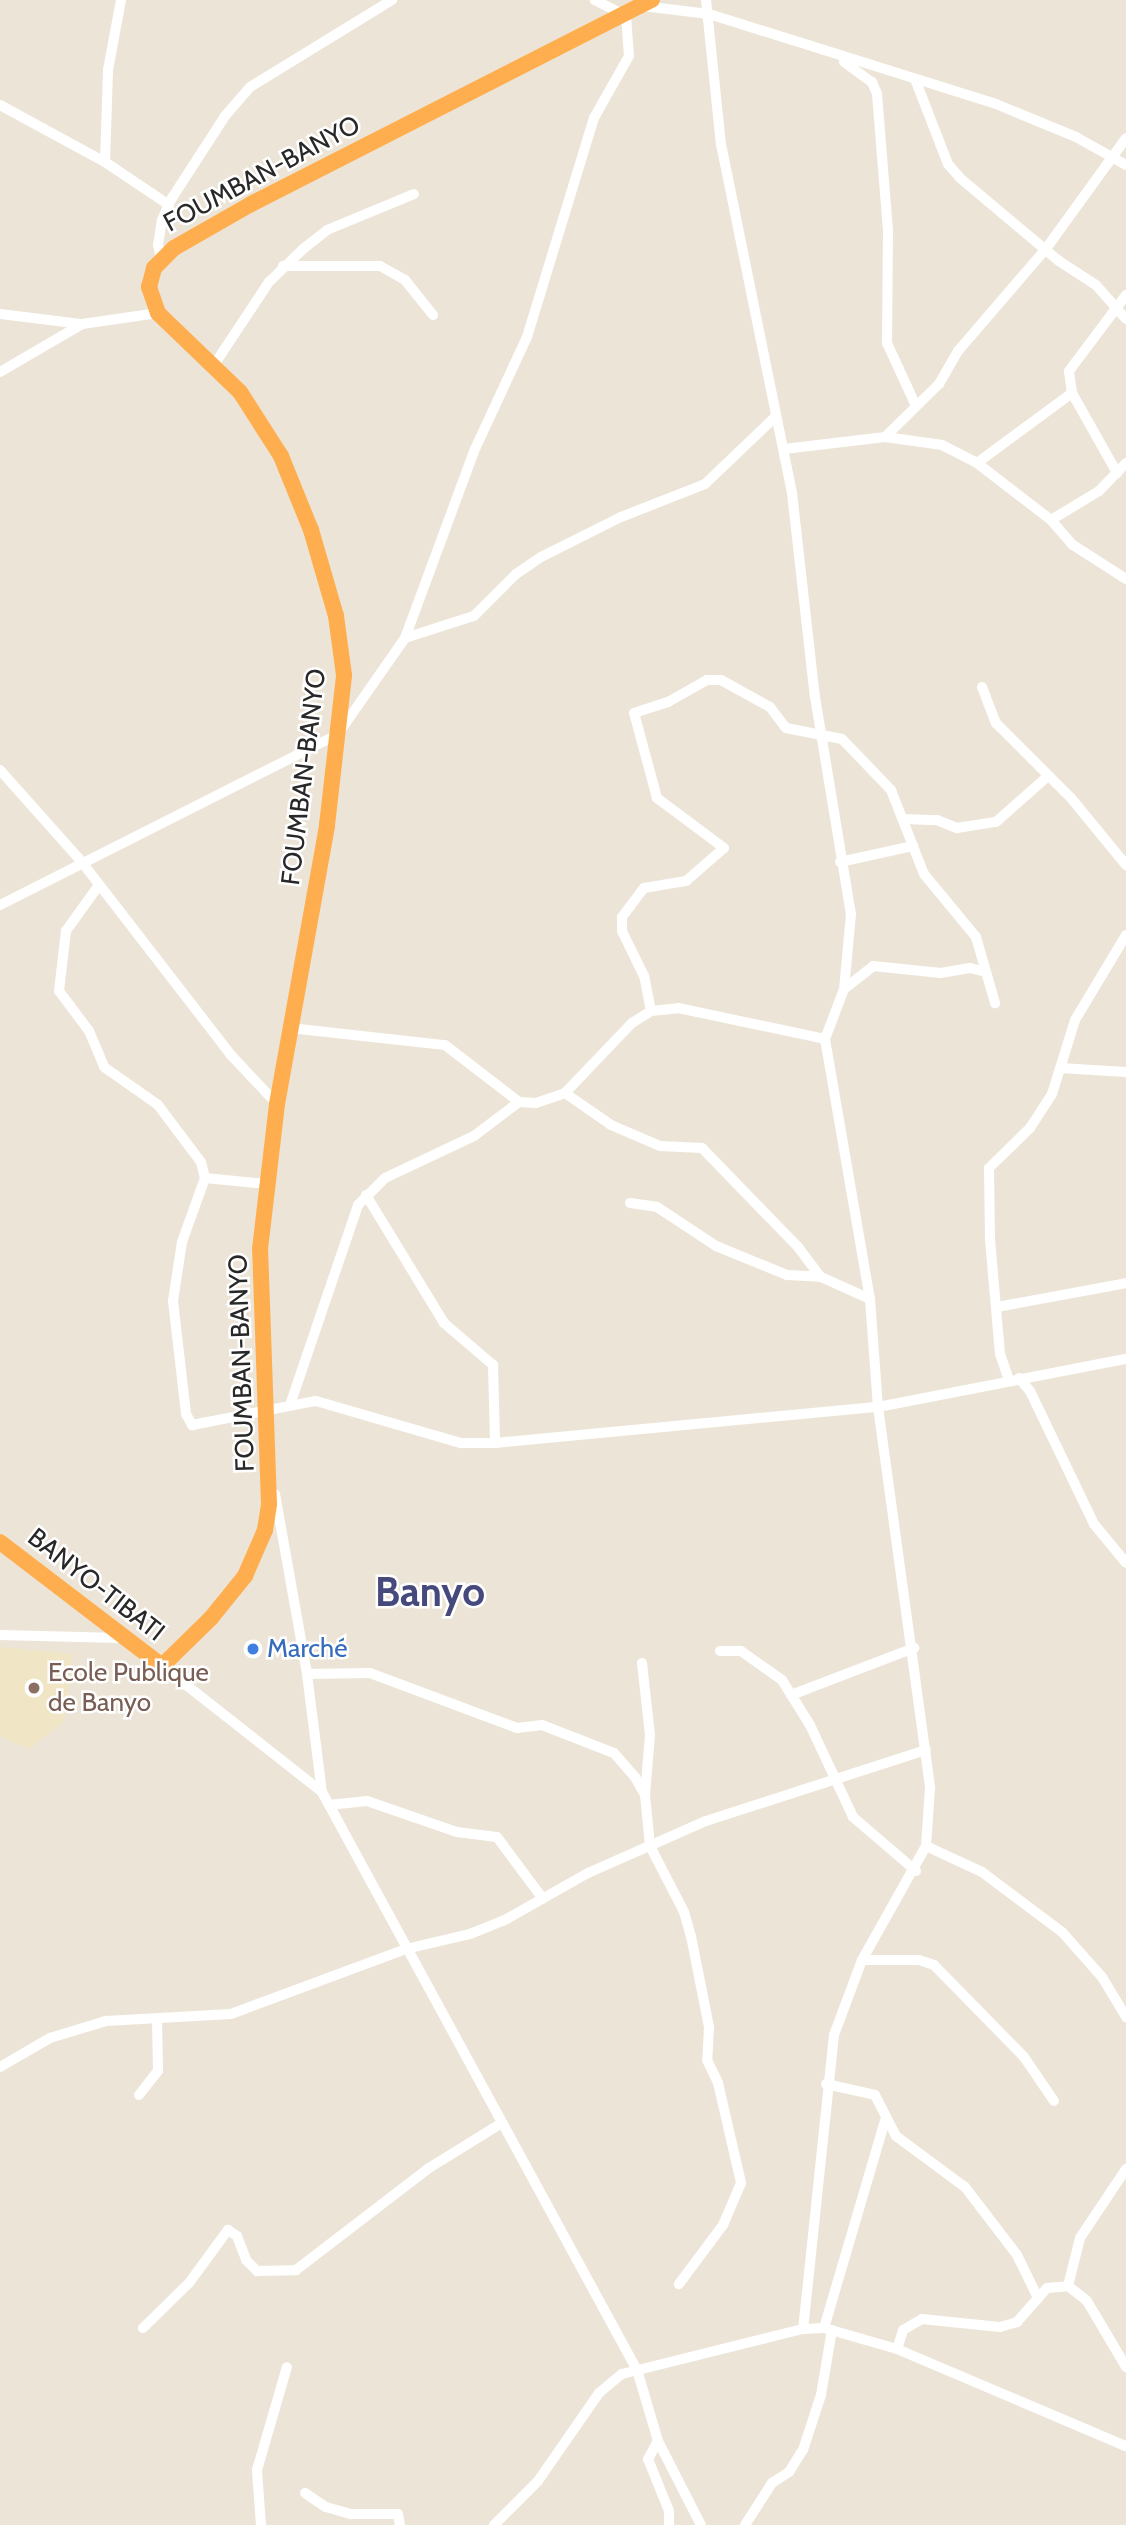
<!DOCTYPE html>
<html>
<head>
<meta charset="utf-8">
<style>
  body { margin:0 }
  #map { position:relative; width:1126px; height:2525px; overflow:hidden; background:#ece5d7; font-family:Cabin,sans-serif }
  div>[style] { position:absolute }
  [style*='--x'] { left:calc(var(--x)*1px); top:calc(var(--y)*1px); width:calc(var(--w)*1px); rotate:calc(var(--a)*1deg) }
  .education>* { inset:0; background:#f0e6c5 }
  .minor>* { height:10px; margin:-5px; padding:0 5px; transform-origin:5px; border-radius:5px; background:#fff }
  .highway>* { height:16px; margin:-8px; padding:0 8px; transform-origin:8px; border-radius:8px; background:#ffae4f }
  .dots>* { width:19px; height:19px; translate:-50% -50%; box-sizing:border-box; border:4px solid #fff; border-radius:50% }
  span { translate:-50% -50%; white-space:nowrap; text-align:center; line-height:1.15; -webkit-text-stroke:5px #fff; paint-order:stroke }
  .street-label { font-size:26px; color:#282828 }
  .shop-label { font-size:26px; color:#366cbe }
  .left { translate:0 -50%; text-align:left }
  .education-label { font-size:26px; color:#785e54 }
  .town-label { font-size:40px; color:#45497c; font-weight:700 }
</style>
</head>
<body>
<div id="map">
  <div class="education">
    <i style="clip-path:polygon(0 1647px,73px 1654px,64px 1722px,29px 1749px,0 1736px)"></i>
  </div>
  <div class="minor">
    <i style="--x:706;--y:0;--w:145;--a:84.1"></i>
    <i style="--x:721;--y:144;--w:356;--a:78.5"></i>
    <i style="--x:792;--y:493;--w:205;--a:83.6"></i>
    <i style="--x:815;--y:697;--w:220;--a:80.6"></i>
    <i style="--x:851;--y:914;--w:75;--a:95.3"></i>
    <i style="--x:844;--y:989;--w:53;--a:110.8"></i>
    <i style="--x:825;--y:1039;--w:264;--a:80.2"></i>
    <i style="--x:870;--y:1299;--w:108;--a:85.8"></i>
    <i style="--x:878;--y:1407;--w:385;--a:82.2"></i>
    <i style="--x:930;--y:1788;--w:58;--a:93.9"></i>
    <i style="--x:926;--y:1846;--w:131;--a:119.3"></i>
    <i style="--x:862;--y:1960;--w:80;--a:110.5"></i>
    <i style="--x:834;--y:2035;--w:296;--a:96"></i>
    <i style="--x:643;--y:6;--w:66;--a:6.9"></i>
    <i style="--x:709;--y:14;--w:301;--a:17.4"></i>
    <i style="--x:996;--y:104;--w:87;--a:22.4"></i>
    <i style="--x:1076;--y:137;--w:57;--a:29.2"></i>
    <i style="--x:844;--y:62;--w:34;--a:36"></i>
    <i style="--x:872;--y:82;--w:13;--a:67"></i>
    <i style="--x:877;--y:94;--w:136;--a:85.4"></i>
    <i style="--x:888;--y:230;--w:113;--a:90.5"></i>
    <i style="--x:887;--y:343;--w:69;--a:65.3"></i>
    <i style="--x:915;--y:79;--w:91;--a:68.8"></i>
    <i style="--x:948;--y:164;--w:18;--a:49"></i>
    <i style="--x:960;--y:178;--w:129;--a:40"></i>
    <i style="--x:1059;--y:261;--w:44;--a:33"></i>
    <i style="--x:1096;--y:285;--w:45;--a:48.6"></i>
    <i style="--x:0;--y:105;--w:119;--a:28.5"></i>
    <i style="--x:105;--y:162;--w:77;--a:33.9"></i>
    <i style="--x:105;--y:162;--w:92;--a:-88.1"></i>
    <i style="--x:108;--y:70;--w:71;--a:-79.5"></i>
    <i style="--x:161;--y:258;--w:13;--a:-103"></i>
    <i style="--x:158;--y:245;--w:25;--a:-81"></i>
    <i style="--x:162;--y:220;--w:24;--a:-66"></i>
    <i style="--x:172;--y:198;--w:98;--a:-57.1"></i>
    <i style="--x:225;--y:116;--w:38;--a:-49"></i>
    <i style="--x:250;--y:87;--w:167;--a:-31.5"></i>
    <i style="--x:283;--y:266;--w:97;--a:0"></i>
    <i style="--x:380;--y:266;--w:29;--a:29"></i>
    <i style="--x:405;--y:280;--w:45;--a:51.3"></i>
    <i style="--x:0;--y:314;--w:83;--a:7"></i>
    <i style="--x:214;--y:365;--w:100;--a:-56.5"></i>
    <i style="--x:269;--y:282;--w:47;--a:-44.1"></i>
    <i style="--x:303;--y:249;--w:31;--a:-38"></i>
    <i style="--x:327;--y:230;--w:94;--a:-22.5"></i>
    <i style="--x:0;--y:372;--w:95;--a:-30.3"></i>
    <i style="--x:82;--y:324;--w:77;--a:-8.2"></i>
    <i style="--x:1072;--y:393;--w:92;--a:60.6"></i>
    <i style="--x:885;--y:437;--w:76;--a:-44.5"></i>
    <i style="--x:939;--y:384;--w:38;--a:-60"></i>
    <i style="--x:958;--y:351;--w:133;--a:-49.3"></i>
    <i style="--x:1045;--y:250;--w:138;--a:-54.1"></i>
    <i style="--x:784;--y:449;--w:102;--a:-6.8"></i>
    <i style="--x:885;--y:437;--w:58;--a:8"></i>
    <i style="--x:942;--y:445;--w:39;--a:27"></i>
    <i style="--x:977;--y:463;--w:93;--a:37.6"></i>
    <i style="--x:1051;--y:520;--w:33;--a:49"></i>
    <i style="--x:1073;--y:545;--w:63;--a:32.7"></i>
    <i style="--x:977;--y:463;--w:118;--a:-36.4"></i>
    <i style="--x:1072;--y:393;--w:22;--a:-98"></i>
    <i style="--x:1069;--y:371;--w:95;--a:-53.1"></i>
    <i style="--x:1051;--y:520;--w:56;--a:-31.1"></i>
    <i style="--x:1099;--y:491;--w:39;--a:-46"></i>
    <i style="--x:405;--y:638;--w:72;--a:-17.7"></i>
    <i style="--x:474;--y:616;--w:59;--a:-45"></i>
    <i style="--x:516;--y:574;--w:30;--a:-34"></i>
    <i style="--x:541;--y:557;--w:89;--a:-26.6"></i>
    <i style="--x:621;--y:517;--w:90;--a:-21.4"></i>
    <i style="--x:705;--y:484;--w:97;--a:-43.7"></i>
    <i style="--x:982;--y:687;--w:39;--a:69"></i>
    <i style="--x:996;--y:723;--w:106;--a:45"></i>
    <i style="--x:1071;--y:798;--w:87;--a:50.6"></i>
    <i style="--x:0;--y:770;--w:122;--a:48.3"></i>
    <i style="--x:81;--y:861;--w:244;--a:52.3"></i>
    <i style="--x:230;--y:1054;--w:69;--a:46.8"></i>
    <i style="--x:903;--y:819;--w:34;--a:2"></i>
    <i style="--x:937;--y:820;--w:22;--a:22"></i>
    <i style="--x:957;--y:828;--w:39;--a:-9"></i>
    <i style="--x:996;--y:822;--w:69;--a:-41.5"></i>
    <i style="--x:840;--y:862;--w:75;--a:-12.4"></i>
    <i style="--x:99;--y:885;--w:57;--a:125.7"></i>
    <i style="--x:66;--y:931;--w:60;--a:96.7"></i>
    <i style="--x:59;--y:991;--w:50;--a:53.1"></i>
    <i style="--x:89;--y:1031;--w:39;--a:67"></i>
    <i style="--x:104;--y:1067;--w:66;--a:35.1"></i>
    <i style="--x:158;--y:1105;--w:71;--a:53"></i>
    <i style="--x:201;--y:1162;--w:16;--a:76"></i>
    <i style="--x:205;--y:1178;--w:68;--a:109.8"></i>
    <i style="--x:182;--y:1242;--w:60;--a:98.7"></i>
    <i style="--x:173;--y:1301;--w:114;--a:83.4"></i>
    <i style="--x:186;--y:1414;--w:13;--a:61"></i>
    <i style="--x:192;--y:1425;--w:126;--a:-11"></i>
    <i style="--x:316;--y:1401;--w:151;--a:16.2"></i>
    <i style="--x:461;--y:1443;--w:34;--a:0"></i>
    <i style="--x:495;--y:1443;--w:385;--a:-5.4"></i>
    <i style="--x:878;--y:1407;--w:253;--a:-11"></i>
    <i style="--x:0;--y:905;--w:379;--a:-26.8"></i>
    <i style="--x:338;--y:734;--w:117;--a:-55.1"></i>
    <i style="--x:405;--y:638;--w:202;--a:-69.7"></i>
    <i style="--x:475;--y:449;--w:123;--a:-65.1"></i>
    <i style="--x:527;--y:337;--w:229;--a:-73"></i>
    <i style="--x:594;--y:118;--w:71;--a:-60.6"></i>
    <i style="--x:629;--y:56;--w:40;--a:-94.3"></i>
    <i style="--x:626;--y:16;--w:35;--a:-153"></i>
    <i style="--x:844;--y:989;--w:37;--a:-38"></i>
    <i style="--x:873;--y:966;--w:68;--a:5.9"></i>
    <i style="--x:941;--y:973;--w:29;--a:-10"></i>
    <i style="--x:970;--y:968;--w:16;--a:14"></i>
    <i style="--x:651;--y:1011;--w:36;--a:-101"></i>
    <i style="--x:644;--y:976;--w:50;--a:-116.1"></i>
    <i style="--x:622;--y:931;--w:14;--a:-90"></i>
    <i style="--x:622;--y:917;--w:36;--a:-53"></i>
    <i style="--x:644;--y:888;--w:43;--a:-9.5"></i>
    <i style="--x:686;--y:881;--w:50;--a:-41"></i>
    <i style="--x:724;--y:848;--w:84;--a:-143.3"></i>
    <i style="--x:657;--y:798;--w:88;--a:-105.1"></i>
    <i style="--x:634;--y:713;--w:36;--a:-18"></i>
    <i style="--x:668;--y:702;--w:45;--a:-29.4"></i>
    <i style="--x:707;--y:680;--w:14;--a:0"></i>
    <i style="--x:721;--y:680;--w:56;--a:28.9"></i>
    <i style="--x:770;--y:707;--w:26;--a:53"></i>
    <i style="--x:786;--y:728;--w:57;--a:11.1"></i>
    <i style="--x:842;--y:739;--w:71;--a:46.1"></i>
    <i style="--x:891;--y:790;--w:90;--a:68.6"></i>
    <i style="--x:924;--y:874;--w:82;--a:50.5"></i>
    <i style="--x:976;--y:937;--w:69;--a:73.9"></i>
    <i style="--x:290;--y:1028;--w:156;--a:6.3"></i>
    <i style="--x:445;--y:1045;--w:93;--a:37.6"></i>
    <i style="--x:519;--y:1102;--w:17;--a:3"></i>
    <i style="--x:536;--y:1103;--w:31;--a:-19"></i>
    <i style="--x:565;--y:1093;--w:97;--a:-46.3"></i>
    <i style="--x:632;--y:1023;--w:22;--a:-32"></i>
    <i style="--x:651;--y:1011;--w:27;--a:-6"></i>
    <i style="--x:678;--y:1008;--w:150;--a:11.9"></i>
    <i style="--x:1060;--y:1068;--w:66;--a:3.5"></i>
    <i style="--x:565;--y:1093;--w:56;--a:34.8"></i>
    <i style="--x:611;--y:1125;--w:53;--a:23.2"></i>
    <i style="--x:660;--y:1146;--w:42;--a:2.7"></i>
    <i style="--x:702;--y:1148;--w:138;--a:45.9"></i>
    <i style="--x:798;--y:1247;--w:38;--a:53"></i>
    <i style="--x:821;--y:1277;--w:54;--a:24.2"></i>
    <i style="--x:205;--y:1178;--w:62;--a:5.5"></i>
    <i style="--x:366;--y:1195;--w:150;--a:58.6"></i>
    <i style="--x:444;--y:1323;--w:65;--a:40.6"></i>
    <i style="--x:493;--y:1365;--w:78;--a:88.5"></i>
    <i style="--x:630;--y:1203;--w:27;--a:8"></i>
    <i style="--x:657;--y:1207;--w:71;--a:33.5"></i>
    <i style="--x:716;--y:1246;--w:77;--a:22.2"></i>
    <i style="--x:787;--y:1275;--w:34;--a:3"></i>
    <i style="--x:997;--y:1307;--w:131;--a:-10.5"></i>
    <i style="--x:1019;--y:1378;--w:17;--a:50"></i>
    <i style="--x:1030;--y:1391;--w:148;--a:64.3"></i>
    <i style="--x:1094;--y:1524;--w:50;--a:50.6"></i>
    <i style="--x:1009;--y:1380;--w:28;--a:-109"></i>
    <i style="--x:1000;--y:1354;--w:114;--a:-95"></i>
    <i style="--x:990;--y:1240;--w:72;--a:-90.8"></i>
    <i style="--x:989;--y:1168;--w:57;--a:-44.3"></i>
    <i style="--x:1030;--y:1128;--w:40;--a:-57.1"></i>
    <i style="--x:1052;--y:1094;--w:77;--a:-72.7"></i>
    <i style="--x:1075;--y:1020;--w:99;--a:-59"></i>
    <i style="--x:291;--y:1402;--w:208;--a:-71.2"></i>
    <i style="--x:358;--y:1205;--w:38;--a:-45"></i>
    <i style="--x:385;--y:1178;--w:98;--a:-25.3"></i>
    <i style="--x:474;--y:1136;--w:56;--a:-37.1"></i>
    <i style="--x:275;--y:1494;--w:183;--a:79.9"></i>
    <i style="--x:307;--y:1674;--w:119;--a:82.8"></i>
    <i style="--x:0;--y:1635;--w:121;--a:1.4"></i>
    <i style="--x:720;--y:1651;--w:21;--a:0"></i>
    <i style="--x:741;--y:1651;--w:50;--a:35.3"></i>
    <i style="--x:782;--y:1680;--w:53;--a:58.1"></i>
    <i style="--x:810;--y:1725;--w:102;--a:64.9"></i>
    <i style="--x:853;--y:1817;--w:83;--a:40.6"></i>
    <i style="--x:642;--y:1663;--w:72;--a:83.7"></i>
    <i style="--x:650;--y:1735;--w:60;--a:94.8"></i>
    <i style="--x:162;--y:1666;--w:204;--a:38.2"></i>
    <i style="--x:322;--y:1792;--w:658;--a:61.41"></i>
    <i style="--x:637;--y:2370;--w:74;--a:73.5"></i>
    <i style="--x:658;--y:2441;--w:94;--a:62.9"></i>
    <i style="--x:307;--y:1674;--w:63;--a:-0.9"></i>
    <i style="--x:370;--y:1673;--w:157;--a:20.5"></i>
    <i style="--x:517;--y:1728;--w:25;--a:-7"></i>
    <i style="--x:542;--y:1725;--w:77;--a:21.3"></i>
    <i style="--x:614;--y:1753;--w:32;--a:49"></i>
    <i style="--x:635;--y:1777;--w:21;--a:61"></i>
    <i style="--x:645;--y:1795;--w:51;--a:84.4"></i>
    <i style="--x:650;--y:1846;--w:74;--a:62.7"></i>
    <i style="--x:684;--y:1912;--w:25;--a:74"></i>
    <i style="--x:691;--y:1936;--w:93;--a:78.8"></i>
    <i style="--x:709;--y:2027;--w:33;--a:93"></i>
    <i style="--x:707;--y:2060;--w:25;--a:64"></i>
    <i style="--x:718;--y:2083;--w:103;--a:77"></i>
    <i style="--x:741;--y:2183;--w:46;--a:113.2"></i>
    <i style="--x:723;--y:2225;--w:74;--a:126.7"></i>
    <i style="--x:791;--y:1695;--w:132;--a:-20.9"></i>
    <i style="--x:329;--y:1805;--w:38;--a:-6"></i>
    <i style="--x:367;--y:1801;--w:95;--a:19"></i>
    <i style="--x:457;--y:1832;--w:40;--a:7.1"></i>
    <i style="--x:497;--y:1837;--w:77;--a:53.4"></i>
    <i style="--x:926;--y:1846;--w:62;--a:24.9"></i>
    <i style="--x:982;--y:1872;--w:100;--a:36.9"></i>
    <i style="--x:1062;--y:1932;--w:60;--a:48.4"></i>
    <i style="--x:1102;--y:1977;--w:47;--a:59"></i>
    <i style="--x:862;--y:1960;--w:57;--a:0"></i>
    <i style="--x:919;--y:1960;--w:16;--a:18"></i>
    <i style="--x:934;--y:1965;--w:129;--a:45.6"></i>
    <i style="--x:1024;--y:2057;--w:53;--a:55.7"></i>
    <i style="--x:0;--y:2067;--w:58;--a:-30.1"></i>
    <i style="--x:50;--y:2038;--w:59;--a:-16.9"></i>
    <i style="--x:106;--y:2021;--w:125;--a:-3.2"></i>
    <i style="--x:231;--y:2014;--w:187;--a:-20.4"></i>
    <i style="--x:406;--y:1949;--w:66;--a:-13.2"></i>
    <i style="--x:470;--y:1934;--w:35;--a:-22"></i>
    <i style="--x:503;--y:1921;--w:98;--a:-29.5"></i>
    <i style="--x:588;--y:1873;--w:129;--a:-23.8"></i>
    <i style="--x:706;--y:1821;--w:231;--a:-17.9"></i>
    <i style="--x:826;--y:2084;--w:50;--a:12.7"></i>
    <i style="--x:875;--y:2095;--w:46;--a:62.9"></i>
    <i style="--x:896;--y:2136;--w:86;--a:36.5"></i>
    <i style="--x:965;--y:2187;--w:86;--a:52.6"></i>
    <i style="--x:1017;--y:2255;--w:48;--a:64"></i>
    <i style="--x:139;--y:2095;--w:31;--a:-52"></i>
    <i style="--x:158;--y:2071;--w:51;--a:-91.1"></i>
    <i style="--x:1126;--y:2169;--w:83;--a:123.7"></i>
    <i style="--x:1080;--y:2238;--w:49;--a:104"></i>
    <i style="--x:1068;--y:2286;--w:24;--a:38"></i>
    <i style="--x:1087;--y:2301;--w:77;--a:59.4"></i>
    <i style="--x:143;--y:2328;--w:64;--a:-44.4"></i>
    <i style="--x:189;--y:2283;--w:66;--a:-53.7"></i>
    <i style="--x:228;--y:2230;--w:11;--a:34"></i>
    <i style="--x:237;--y:2236;--w:26;--a:69"></i>
    <i style="--x:246;--y:2260;--w:16;--a:45"></i>
    <i style="--x:257;--y:2271;--w:39;--a:-1"></i>
    <i style="--x:296;--y:2270;--w:168;--a:-37.5"></i>
    <i style="--x:429;--y:2168;--w:86;--a:-31.7"></i>
    <i style="--x:824;--y:2328;--w:219;--a:-73.6"></i>
    <i style="--x:897;--y:2349;--w:20;--a:-72"></i>
    <i style="--x:903;--y:2330;--w:22;--a:-30"></i>
    <i style="--x:922;--y:2319;--w:78;--a:5.9"></i>
    <i style="--x:1000;--y:2327;--w:18;--a:-16"></i>
    <i style="--x:1017;--y:2322;--w:45;--a:-48.6"></i>
    <i style="--x:1047;--y:2288;--w:21;--a:-5"></i>
    <i style="--x:658;--y:2441;--w:21;--a:119"></i>
    <i style="--x:648;--y:2459;--w:56;--a:68"></i>
    <i style="--x:669;--y:2511;--w:14;--a:90"></i>
    <i style="--x:305;--y:2493;--w:25;--a:34"></i>
    <i style="--x:326;--y:2507;--w:26;--a:16"></i>
    <i style="--x:351;--y:2514;--w:47;--a:0"></i>
    <i style="--x:398;--y:2514;--w:11;--a:80"></i>
    <i style="--x:261;--y:2525;--w:55;--a:-94.2"></i>
    <i style="--x:257;--y:2470;--w:107;--a:-73.8"></i>
    <i style="--x:494;--y:2525;--w:62;--a:-45"></i>
    <i style="--x:538;--y:2481;--w:107;--a:-55.3"></i>
    <i style="--x:599;--y:2393;--w:30;--a:-40"></i>
    <i style="--x:622;--y:2374;--w:187;--a:-14"></i>
    <i style="--x:803;--y:2329;--w:21;--a:-3"></i>
    <i style="--x:824;--y:2328;--w:76;--a:16"></i>
    <i style="--x:897;--y:2349;--w:249;--a:23"></i>
    <i style="--x:745;--y:2525;--w:50;--a:-57.3"></i>
    <i style="--x:772;--y:2483;--w:20;--a:-33"></i>
    <i style="--x:789;--y:2472;--w:26;--a:-58"></i>
    <i style="--x:803;--y:2450;--w:58;--a:-71.9"></i>
    <i style="--x:821;--y:2395;--w:66;--a:-80.4"></i>
  </div>
  <div class="highway">
    <i style="--x:0;--y:1542;--w:204;--a:37.4"></i>
    <i style="--x:162;--y:1666;--w:69;--a:-44.4"></i>
    <i style="--x:211;--y:1618;--w:54;--a:-51"></i>
    <i style="--x:245;--y:1576;--w:50;--a:-66.5"></i>
    <i style="--x:265;--y:1530;--w:26;--a:-81"></i>
    <i style="--x:269;--y:1504;--w:255;--a:-92"></i>
    <i style="--x:260;--y:1249;--w:146;--a:-83.3"></i>
    <i style="--x:277;--y:1104;--w:283;--a:-79.8"></i>
    <i style="--x:327;--y:825;--w:151;--a:-83.5"></i>
    <i style="--x:344;--y:675;--w:60;--a:-97.7"></i>
    <i style="--x:336;--y:616;--w:90;--a:-106.2"></i>
    <i style="--x:311;--y:530;--w:80;--a:-112.1"></i>
    <i style="--x:281;--y:456;--w:76;--a:-122.6"></i>
    <i style="--x:240;--y:392;--w:114;--a:-136.1"></i>
    <i style="--x:158;--y:313;--w:28;--a:-109"></i>
    <i style="--x:149;--y:287;--w:20;--a:-75"></i>
    <i style="--x:154;--y:268;--w:28;--a:-45"></i>
    <i style="--x:174;--y:248;--w:89;--a:-29.7"></i>
    <i style="--x:251;--y:204;--w:450;--a:-27"></i>
  </div>
  <div class="dots">
    <i style="left:253px;top:1649px;background:#3f7fe0"></i>
    <i style="left:34px;top:1688px;background:#8d6e63"></i>
  </div>
  <div class="street-label">
    <span style="left:262px;top:174px;rotate:-28deg">FOUMBAN-BANYO</span>
    <span style="left:304px;top:777px;rotate:-83deg">FOUMBAN-BANYO</span>
    <span style="left:242px;top:1363px;rotate:-92deg">FOUMBAN-BANYO</span>
    <span style="left:96px;top:1585px;rotate:38deg">BANYO-TIBATI</span>
  </div>
  <div class="shop-label">
    <span class="left" style="left:267px;top:1649px">Marché</span>
  </div>
  <div class="education-label">
    <span class="left" style="left:48px;top:1688px">Ecole Publique<br>de Banyo</span>
  </div>
  <div class="town-label">
    <span style="left:430px;top:1592px">Banyo</span>
  </div>
</div>
</body>
</html>
